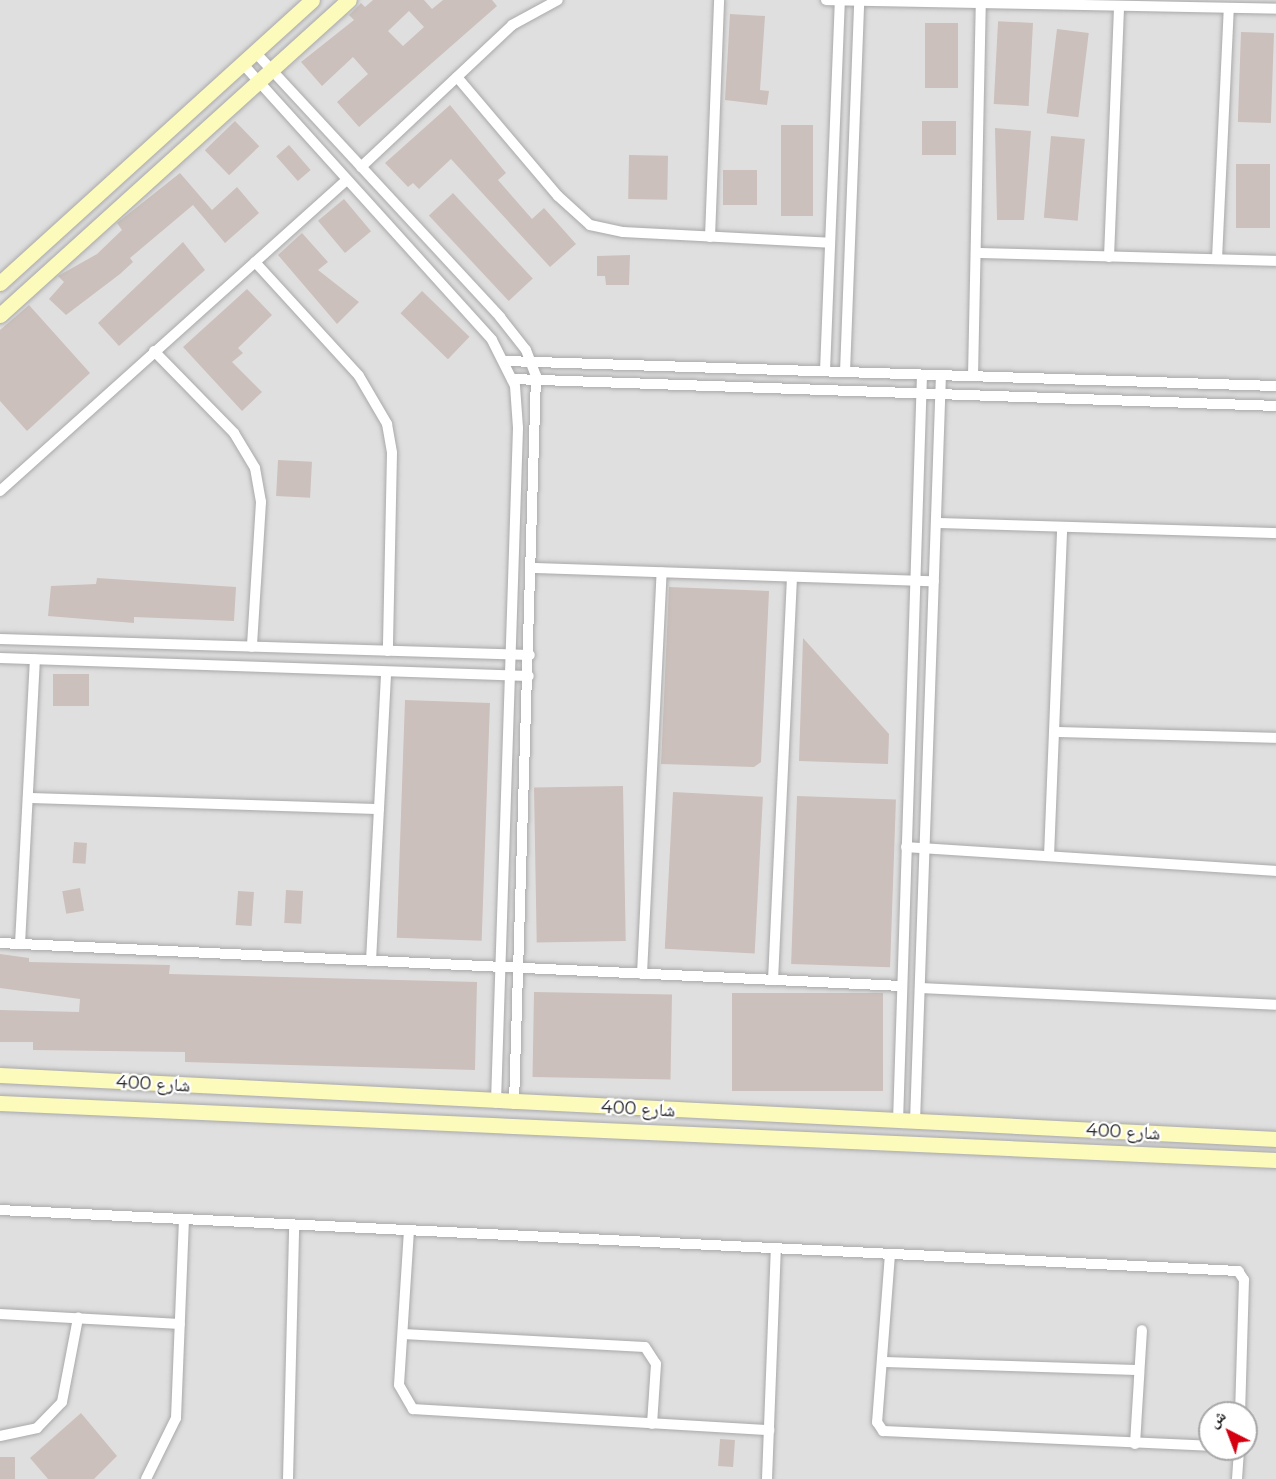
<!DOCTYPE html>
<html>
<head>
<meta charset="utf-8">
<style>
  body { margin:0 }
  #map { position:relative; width:1276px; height:1479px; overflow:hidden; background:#f2eee8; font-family:Montserrat,"Noto Naskh Arabic",sans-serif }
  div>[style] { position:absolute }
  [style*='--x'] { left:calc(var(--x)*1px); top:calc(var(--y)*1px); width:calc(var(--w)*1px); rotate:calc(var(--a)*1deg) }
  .residential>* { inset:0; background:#e0dfdf }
  .building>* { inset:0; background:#cbc0bb; transform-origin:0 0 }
  .roads { filter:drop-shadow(0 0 2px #a9a9a9) drop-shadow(0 0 2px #a9a9a9) }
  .street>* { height:10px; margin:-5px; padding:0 5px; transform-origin:5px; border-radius:5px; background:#fff }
  .secondary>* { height:15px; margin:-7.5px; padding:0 7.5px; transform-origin:7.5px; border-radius:7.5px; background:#fdfbbc }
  span { translate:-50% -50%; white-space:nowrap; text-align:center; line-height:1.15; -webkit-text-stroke:4.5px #fff; paint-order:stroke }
  .street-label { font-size:18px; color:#222 }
  .north { position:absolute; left:1198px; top:1401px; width:60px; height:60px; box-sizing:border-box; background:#fff; border:2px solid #a7a7a7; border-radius:50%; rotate:318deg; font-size:16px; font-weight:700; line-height:24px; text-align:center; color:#222 }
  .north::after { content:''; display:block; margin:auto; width:21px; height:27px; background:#d40012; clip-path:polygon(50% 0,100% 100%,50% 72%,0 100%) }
</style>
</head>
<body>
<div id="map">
  <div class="residential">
    <i style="clip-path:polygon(evenodd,0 0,1276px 0,1276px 1479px,0 1479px,0 0,1210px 1413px,1246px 1413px,1246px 1449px,1210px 1449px,1210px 1413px)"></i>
  </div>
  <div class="building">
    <i style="clip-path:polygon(evenodd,373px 0,424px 0,432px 9px,443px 0,492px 0,497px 6px,359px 127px,337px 102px,368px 74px,353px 57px,322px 86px,301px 62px,354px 20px,349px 15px,361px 3px,365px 7px,373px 0,409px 11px,424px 27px,403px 46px,388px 31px,409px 11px)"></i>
    <i style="clip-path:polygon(730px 14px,765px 16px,760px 90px,769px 91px,767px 105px,725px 100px)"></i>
    <i style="left:925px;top:23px;width:33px;height:65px"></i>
    <i style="left:1033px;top:23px;width:83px;height:35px;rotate:93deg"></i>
    <i style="left:1057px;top:29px;width:32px;height:85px;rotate:7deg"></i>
    <i style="left:1241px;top:32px;width:33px;height:90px;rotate:2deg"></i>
    <i style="clip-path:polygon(450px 105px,506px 173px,498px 180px,532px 219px,544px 208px,576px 244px,550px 267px,451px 159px,419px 189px,413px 183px,408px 187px,385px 163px)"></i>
    <i style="left:235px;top:121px;width:35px;height:42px;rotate:46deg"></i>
    <i style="left:922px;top:121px;width:34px;height:34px"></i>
    <i style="left:781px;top:125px;width:32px;height:91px"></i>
    <i style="clip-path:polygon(995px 128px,1031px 131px,1024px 220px,997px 220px)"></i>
    <i style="left:1051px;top:136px;width:34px;height:82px;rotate:5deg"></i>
    <i style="left:289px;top:145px;width:33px;height:17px;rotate:49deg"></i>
    <i style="left:629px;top:155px;width:39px;height:44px;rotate:1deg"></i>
    <i style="left:1236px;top:164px;width:34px;height:64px"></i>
    <i style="left:723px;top:170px;width:34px;height:35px"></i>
    <i style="clip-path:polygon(180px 173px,212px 210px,237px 187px,259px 213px,225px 243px,193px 205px,130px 258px,133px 262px,120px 274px,66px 315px,49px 299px,64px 282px,58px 276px,97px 254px,122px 230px,117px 223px)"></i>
    <i style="left:453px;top:193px;width:117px;height:33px;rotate:47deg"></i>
    <i style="left:344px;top:199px;width:42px;height:34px;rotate:50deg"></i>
    <i style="clip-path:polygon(302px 233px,328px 262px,318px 270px,359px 302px,337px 324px,278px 255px)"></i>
    <i style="clip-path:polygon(183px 242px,205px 270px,119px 346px,98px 323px)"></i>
    <i style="clip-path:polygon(630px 255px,629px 285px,606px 285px,605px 276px,597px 276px,597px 256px)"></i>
    <i style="clip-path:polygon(247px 289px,272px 315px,238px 348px,243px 353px,232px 362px,262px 392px,242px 411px,183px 347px)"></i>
    <i style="left:422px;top:291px;width:66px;height:31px;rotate:44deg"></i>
    <i style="clip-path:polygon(29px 305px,90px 373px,27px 431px,0 401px,0 330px)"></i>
    <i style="left:278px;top:460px;width:34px;height:36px;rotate:3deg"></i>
    <i style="clip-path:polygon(97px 578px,236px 587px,234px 621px,134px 617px,134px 623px,48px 616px,51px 586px,96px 584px)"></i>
    <i style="clip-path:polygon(669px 587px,769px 591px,761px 762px,754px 767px,661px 764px)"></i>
    <i style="clip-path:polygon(803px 638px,889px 734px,888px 764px,799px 761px)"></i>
    <i style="left:53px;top:674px;width:36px;height:32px"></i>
    <i style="left:405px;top:700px;width:85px;height:238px;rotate:2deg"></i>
    <i style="left:623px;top:786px;width:155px;height:89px;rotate:89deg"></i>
    <i style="left:673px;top:792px;width:90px;height:157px;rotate:3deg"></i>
    <i style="left:797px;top:796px;width:99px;height:168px;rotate:2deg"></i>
    <i style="left:74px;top:842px;width:13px;height:21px;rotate:4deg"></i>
    <i style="left:80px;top:888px;width:23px;height:18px;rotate:80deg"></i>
    <i style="left:286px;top:890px;width:17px;height:33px;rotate:3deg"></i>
    <i style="left:238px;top:891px;width:16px;height:34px;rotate:4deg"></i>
    <i style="clip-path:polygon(0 954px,29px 958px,29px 962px,170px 965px,169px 974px,477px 982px,475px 1070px,185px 1062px,185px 1052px,33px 1050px,33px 1042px,0 1042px,0 1010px,79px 1012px,80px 999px,0 988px)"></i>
    <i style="left:534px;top:992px;width:138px;height:85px;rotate:1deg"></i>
    <i style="left:732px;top:993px;width:151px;height:98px"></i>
    <i style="clip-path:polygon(81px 1413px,117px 1456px,94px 1479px,48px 1479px,30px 1458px)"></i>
    <i style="left:720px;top:1439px;width:15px;height:27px;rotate:4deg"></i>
    <i style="left:0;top:1457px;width:15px;height:22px"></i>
  </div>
  <div class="roads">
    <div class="street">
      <i style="--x:826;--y:0;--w:450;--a:1.1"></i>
      <i style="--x:255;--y:52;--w:361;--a:47.2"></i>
      <i style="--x:500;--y:317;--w:42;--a:51.8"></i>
      <i style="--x:526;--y:350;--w:28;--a:69"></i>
      <i style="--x:536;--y:376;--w:728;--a:91.73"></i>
      <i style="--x:242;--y:63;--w:373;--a:47.9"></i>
      <i style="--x:492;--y:340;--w:51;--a:63.4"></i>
      <i style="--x:515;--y:386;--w:42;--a:85.9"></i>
      <i style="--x:518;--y:428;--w:675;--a:91.87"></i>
      <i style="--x:457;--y:77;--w:156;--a:49.7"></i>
      <i style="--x:558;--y:196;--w:43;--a:42.2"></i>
      <i style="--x:590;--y:225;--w:34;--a:12"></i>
      <i style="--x:623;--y:232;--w:207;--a:3"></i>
      <i style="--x:361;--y:167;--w:207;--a:-43.2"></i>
      <i style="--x:512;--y:25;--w:52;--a:-28.5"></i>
      <i style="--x:710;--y:237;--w:237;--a:-87.8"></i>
      <i style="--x:976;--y:253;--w:300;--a:1.5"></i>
      <i style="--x:1109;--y:257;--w:251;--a:-87.7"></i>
      <i style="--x:1217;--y:259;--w:251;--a:-87.3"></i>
      <i style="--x:255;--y:262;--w:154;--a:47.6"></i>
      <i style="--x:359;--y:376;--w:56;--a:59.7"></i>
      <i style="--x:387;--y:424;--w:29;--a:80"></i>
      <i style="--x:392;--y:453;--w:198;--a:91.2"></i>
      <i style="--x:154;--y:351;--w:115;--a:45.7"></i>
      <i style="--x:234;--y:433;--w:41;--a:59"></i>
      <i style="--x:255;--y:468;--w:35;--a:80"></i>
      <i style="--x:261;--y:502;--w:145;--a:93.6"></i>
      <i style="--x:505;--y:361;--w:771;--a:1.86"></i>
      <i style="--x:825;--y:371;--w:371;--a:-87.7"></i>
      <i style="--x:845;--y:372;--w:372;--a:-87.8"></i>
      <i style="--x:973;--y:376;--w:373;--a:-88.8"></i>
      <i style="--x:512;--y:379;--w:764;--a:2.02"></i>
      <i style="--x:0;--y:491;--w:466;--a:-41.9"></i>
      <i style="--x:936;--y:523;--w:340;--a:1.7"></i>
      <i style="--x:533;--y:568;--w:401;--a:1.9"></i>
      <i style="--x:0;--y:639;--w:530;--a:1.73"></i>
      <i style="--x:0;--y:658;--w:529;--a:1.95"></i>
      <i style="--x:1054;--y:732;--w:222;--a:1.5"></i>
      <i style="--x:28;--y:798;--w:351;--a:1.8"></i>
      <i style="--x:906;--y:847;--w:371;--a:3.7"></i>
      <i style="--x:1049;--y:856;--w:329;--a:-87.7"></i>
      <i style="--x:0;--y:943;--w:903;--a:2.73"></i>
      <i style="--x:20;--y:944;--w:285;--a:-87"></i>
      <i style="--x:371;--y:961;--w:289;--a:-87"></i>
      <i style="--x:642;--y:974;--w:402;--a:-87.2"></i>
      <i style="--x:773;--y:980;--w:403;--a:-87.3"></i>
      <i style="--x:920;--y:988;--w:356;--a:2.7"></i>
      <i style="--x:898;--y:1122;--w:747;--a:-88.16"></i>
      <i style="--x:915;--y:1122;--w:747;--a:-88.01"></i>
      <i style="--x:0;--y:1210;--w:1240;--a:2.82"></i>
      <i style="--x:1238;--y:1271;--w:11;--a:56"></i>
      <i style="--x:1244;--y:1280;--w:133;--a:91.7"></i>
      <i style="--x:409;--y:1230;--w:155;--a:93.7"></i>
      <i style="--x:399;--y:1385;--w:28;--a:60"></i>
      <i style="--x:413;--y:1409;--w:357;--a:3.4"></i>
      <i style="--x:890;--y:1254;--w:169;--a:94.4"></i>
      <i style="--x:877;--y:1422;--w:11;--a:56"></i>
      <i style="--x:883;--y:1431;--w:327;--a:2.6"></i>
      <i style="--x:0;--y:1314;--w:180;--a:3.2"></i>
      <i style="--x:403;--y:1334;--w:242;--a:3.1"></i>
      <i style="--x:645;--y:1347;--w:20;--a:57"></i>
      <i style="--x:656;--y:1364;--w:60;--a:93.8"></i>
      <i style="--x:882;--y:1362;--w:257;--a:1.8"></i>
      <i style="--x:0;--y:1436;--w:38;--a:-12"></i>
      <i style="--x:37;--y:1428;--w:36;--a:-46"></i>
      <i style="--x:62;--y:1402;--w:86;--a:-79.2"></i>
      <i style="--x:1135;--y:1444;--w:114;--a:-86.5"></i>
      <i style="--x:146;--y:1479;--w:68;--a:-63.8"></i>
      <i style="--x:176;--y:1418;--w:199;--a:-87.7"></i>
      <i style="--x:288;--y:1479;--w:254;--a:-88.6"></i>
      <i style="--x:767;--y:1479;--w:231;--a:-87.8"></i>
      <i style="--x:1237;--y:1479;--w:30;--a:-86"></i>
    </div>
    <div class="secondary">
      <i style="--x:0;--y:283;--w:421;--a:-42.2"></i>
      <i style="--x:0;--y:315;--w:470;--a:-42.1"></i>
      <i style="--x:0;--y:1075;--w:1278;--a:2.87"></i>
      <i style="--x:0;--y:1103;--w:1277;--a:2.56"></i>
    </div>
  </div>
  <div class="street-label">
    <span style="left:153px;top:1084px;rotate:3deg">شارع 400</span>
    <span style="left:638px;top:1109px;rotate:3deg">شارع 400</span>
    <span style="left:1123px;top:1132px;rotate:3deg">شارع 400</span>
  </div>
  <div class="north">ش</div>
</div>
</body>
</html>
